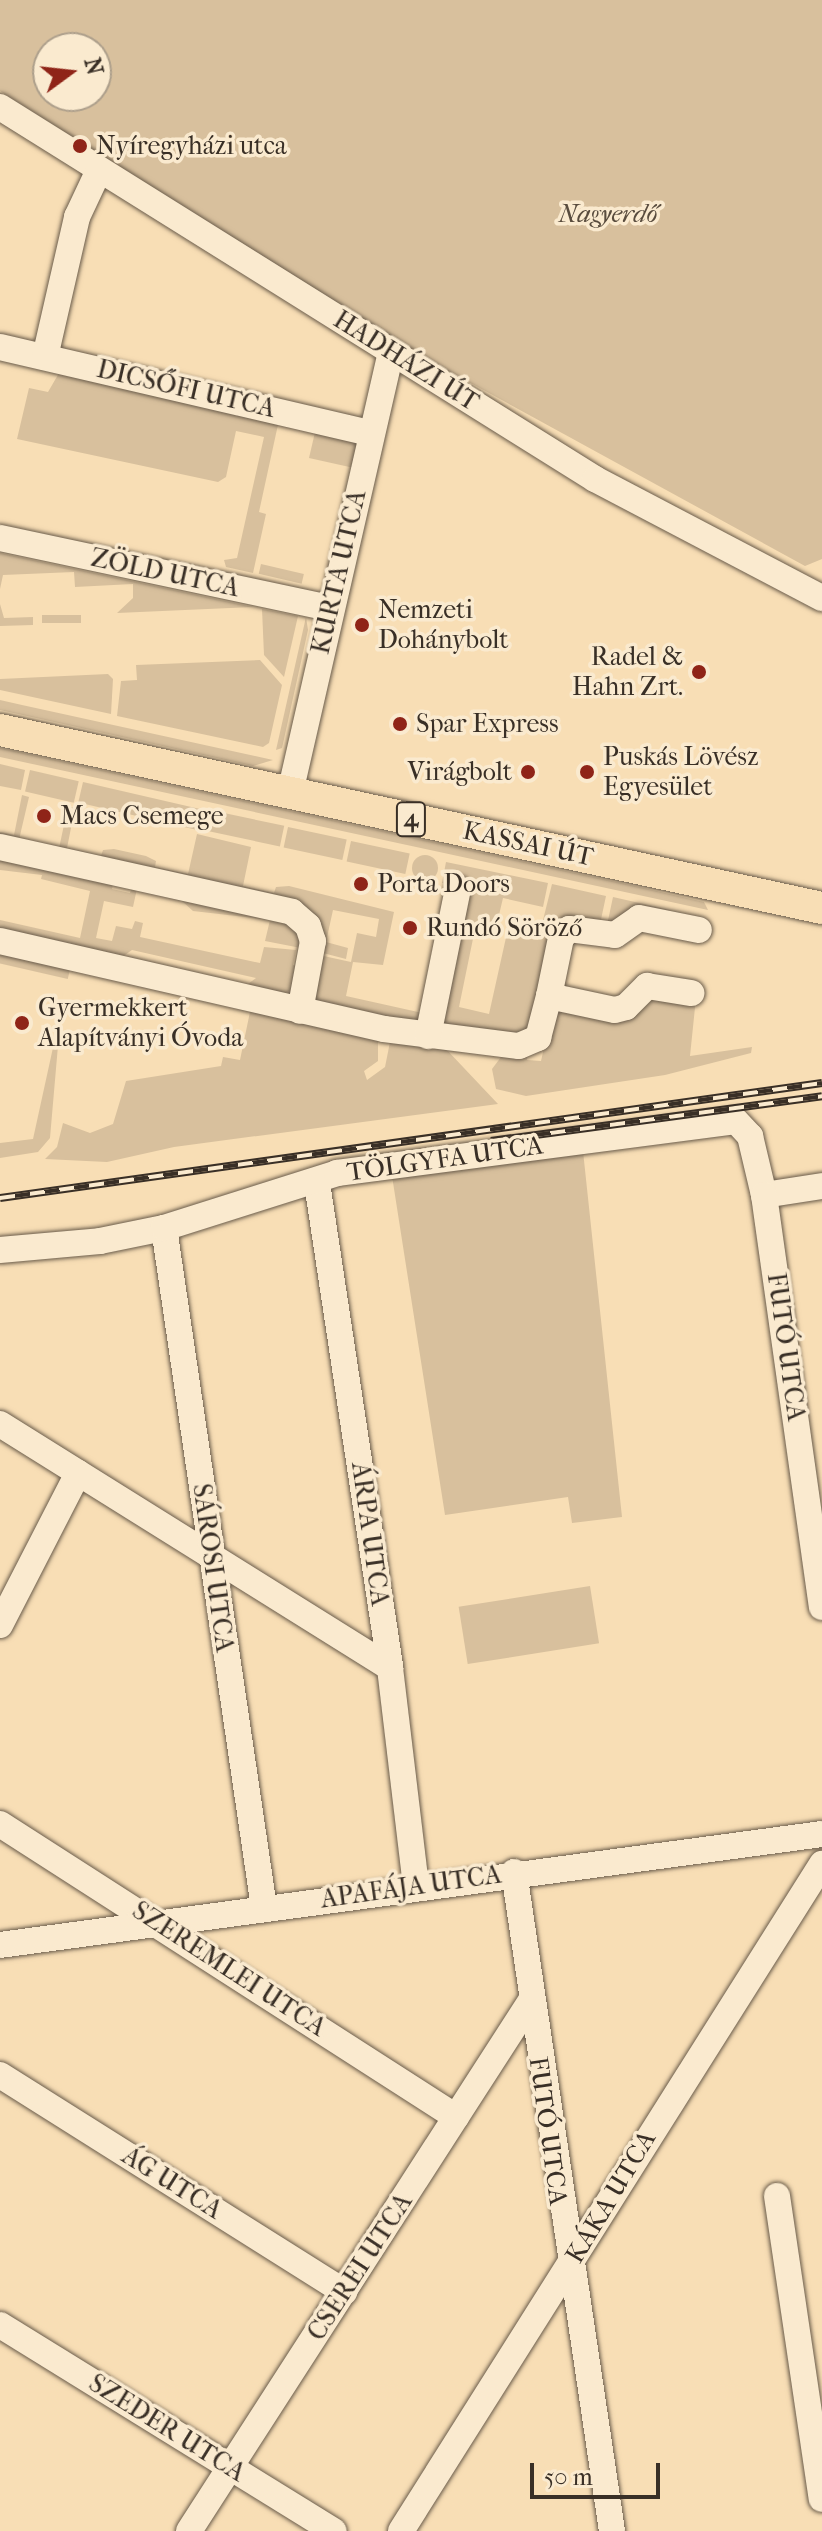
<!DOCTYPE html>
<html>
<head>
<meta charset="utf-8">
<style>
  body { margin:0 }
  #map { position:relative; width:822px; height:2531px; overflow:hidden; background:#f8deb5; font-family:"IM FELL French Canon",serif }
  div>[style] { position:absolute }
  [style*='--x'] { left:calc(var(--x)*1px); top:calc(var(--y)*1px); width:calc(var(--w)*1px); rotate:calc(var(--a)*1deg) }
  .green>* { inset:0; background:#d8c09d; transform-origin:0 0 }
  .round { border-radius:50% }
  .roads { filter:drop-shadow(0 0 2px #695b4a) drop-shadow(0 0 2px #695b4a) }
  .minor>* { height:26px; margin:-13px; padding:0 13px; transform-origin:13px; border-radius:13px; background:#faeacf }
  .major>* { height:32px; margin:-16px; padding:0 16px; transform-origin:16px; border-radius:16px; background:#f8deb5 }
  .rail>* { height:8px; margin-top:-4px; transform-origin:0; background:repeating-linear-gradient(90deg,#faeacf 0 15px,#392f26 0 30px); box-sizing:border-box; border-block:2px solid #392f26 }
  .dots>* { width:22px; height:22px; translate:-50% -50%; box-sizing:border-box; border:4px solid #faeacf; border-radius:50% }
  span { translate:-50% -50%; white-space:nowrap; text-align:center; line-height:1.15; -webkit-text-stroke:7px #faeacf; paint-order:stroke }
  .shield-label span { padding:2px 6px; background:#faeacf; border:2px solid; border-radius:6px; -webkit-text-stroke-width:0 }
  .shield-label { font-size:24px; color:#392f26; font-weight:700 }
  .poi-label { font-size:26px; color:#392f26 }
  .left { translate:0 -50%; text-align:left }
  .right { translate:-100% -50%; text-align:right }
  .park-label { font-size:26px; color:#594c3e; font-style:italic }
  .street-label { font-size:26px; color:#392f26 }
  .north { position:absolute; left:32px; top:32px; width:80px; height:80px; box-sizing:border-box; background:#faeacf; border:2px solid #ad9f8b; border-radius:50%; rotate:75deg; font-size:22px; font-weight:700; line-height:32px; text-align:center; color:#392f26 }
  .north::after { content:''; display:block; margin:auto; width:28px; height:36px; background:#8f2418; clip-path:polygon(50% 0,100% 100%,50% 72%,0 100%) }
  .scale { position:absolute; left:530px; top:2463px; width:130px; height:36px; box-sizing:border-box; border:4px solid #392f26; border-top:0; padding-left:10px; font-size:24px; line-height:28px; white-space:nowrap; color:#392f26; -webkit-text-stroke:6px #faeacf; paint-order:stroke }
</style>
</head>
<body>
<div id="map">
  <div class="green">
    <i style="clip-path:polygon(evenodd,0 0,822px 0,822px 559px,805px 566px,405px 347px,0 91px,0 0,48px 48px,96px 48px,96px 96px,48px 96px,48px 48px)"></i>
    <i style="clip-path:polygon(59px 373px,279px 420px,259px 512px,266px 514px,253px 573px,226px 567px,224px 560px,237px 558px,264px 437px,236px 431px,226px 477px,218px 482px,17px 439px,29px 388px,48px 392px)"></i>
    <i style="clip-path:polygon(316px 428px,351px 436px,358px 444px,354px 468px,309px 458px)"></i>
    <i style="clip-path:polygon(0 553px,253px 607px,117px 613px,133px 598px,133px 584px,75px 587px,74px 572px,3px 575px,0 589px)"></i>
    <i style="left:261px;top:564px;width:44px;height:10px;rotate:13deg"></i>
    <i style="clip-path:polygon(0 604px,4px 618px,33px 617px,33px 625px,0 626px)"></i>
    <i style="clip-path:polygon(262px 609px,298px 616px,284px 677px,264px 655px)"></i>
    <i style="left:81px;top:615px;width:8px;height:39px;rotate:90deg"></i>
    <i style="clip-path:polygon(306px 617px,308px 630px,282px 748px,276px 750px)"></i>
    <i style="clip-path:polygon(260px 660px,282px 685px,269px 743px,263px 747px,117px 716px,121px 681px,137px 680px,136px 665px)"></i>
    <i style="clip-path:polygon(108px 674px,113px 679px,111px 714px,0 690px,0 679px)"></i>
    <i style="clip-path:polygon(0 700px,22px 705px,273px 760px,253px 766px,0 710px)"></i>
    <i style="clip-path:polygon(0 748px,635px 886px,704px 902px,708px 910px,0 757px)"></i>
    <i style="clip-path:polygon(0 764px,25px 770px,21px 790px,0 786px)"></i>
    <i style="left:30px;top:770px;width:50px;height:22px;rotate:13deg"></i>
    <i style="left:83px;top:782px;width:120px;height:21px;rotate:13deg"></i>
    <i style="clip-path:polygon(22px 795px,29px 797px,18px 844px,0 840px,0 832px,14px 835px)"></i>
    <i style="clip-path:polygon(68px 806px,75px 808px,67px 848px,101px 856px,103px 850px,114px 849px,146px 856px,156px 861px,155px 867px,188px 874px,197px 834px,251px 847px,243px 886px,274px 893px,276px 887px,289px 886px,394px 912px,383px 965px,353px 962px,346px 996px,427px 1014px,412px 1027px,312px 999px,319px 955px,351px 962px,357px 933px,376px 937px,379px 919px,333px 910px,326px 942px,348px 948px,346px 959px,319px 952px,317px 930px,58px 853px)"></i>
    <i style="left:205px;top:809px;width:81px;height:21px;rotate:12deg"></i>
    <i style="left:288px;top:827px;width:60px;height:21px;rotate:12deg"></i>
    <i style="left:351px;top:841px;width:60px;height:21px;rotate:12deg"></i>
    <i style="clip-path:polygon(0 854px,114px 879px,112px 889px,130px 893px,133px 883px,138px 884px,133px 907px,104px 901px,96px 938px,112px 941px,116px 926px,132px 929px,135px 921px,143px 923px,140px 937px,260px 963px,264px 947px,296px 950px,293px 965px,302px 967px,291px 990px,281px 995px,240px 990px,256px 978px,132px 950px,115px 962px,0 934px,0 920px,80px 938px,90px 891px,41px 879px,42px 875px,0 870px)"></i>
    <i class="round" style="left:412px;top:855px;width:26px;height:26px"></i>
    <i style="clip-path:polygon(446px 862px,548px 883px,543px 907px,503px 898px,495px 932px,475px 929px,459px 1007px,489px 1014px,507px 933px,538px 940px,552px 884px,606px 896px,599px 929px,578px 924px,533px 1036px,439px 1024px,463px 887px,442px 883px)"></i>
    <i style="clip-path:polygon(153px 888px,292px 919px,306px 949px,265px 941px,270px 920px,193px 911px,182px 901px,152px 894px)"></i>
    <i style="clip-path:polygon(613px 897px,670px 910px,667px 920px,606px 930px)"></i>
    <i style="left:0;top:948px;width:73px;height:15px;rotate:13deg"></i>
    <i style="clip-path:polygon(640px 995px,696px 998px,690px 1056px,752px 1047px,751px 1053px,665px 1075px,526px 1096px,496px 1089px,492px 1069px,504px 1053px,528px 1052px,527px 1060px,541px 1061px,552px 1012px)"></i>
    <i style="clip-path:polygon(251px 1007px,378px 1037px,378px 1061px,364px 1071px,367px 1080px,385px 1067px,390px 1042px,446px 1049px,498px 1104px,174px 1147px,107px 1162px,45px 1159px,57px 1147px,63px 1123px,90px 1133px,113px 1124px,126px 1081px,221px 1066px,223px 1057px,240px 1060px)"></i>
    <i style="clip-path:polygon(61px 1011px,50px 1138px,38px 1152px,0 1158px,0 1143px,33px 1139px)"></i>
    <i style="clip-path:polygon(583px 1151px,622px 1517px,572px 1523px,568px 1497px,445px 1515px,392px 1176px)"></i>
    <i style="left:590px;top:1586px;width:58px;height:133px;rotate:81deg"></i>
  </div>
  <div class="roads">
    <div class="minor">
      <i style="--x:0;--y:107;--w:702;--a:32.01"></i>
      <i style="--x:595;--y:479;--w:256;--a:27.7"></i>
      <i style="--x:0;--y:347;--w:381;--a:13.1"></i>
      <i style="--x:45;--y:357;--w:144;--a:-77.1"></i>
      <i style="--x:77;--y:217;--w:52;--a:-64.9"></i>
      <i style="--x:0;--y:538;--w:337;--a:12"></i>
      <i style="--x:290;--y:793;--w:452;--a:-77.1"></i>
      <i style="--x:0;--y:847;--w:299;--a:12.5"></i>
      <i style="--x:292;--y:912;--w:21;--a:41"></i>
      <i style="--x:308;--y:926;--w:16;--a:72"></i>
      <i style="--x:313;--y:941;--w:71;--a:100.5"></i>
      <i style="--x:0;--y:941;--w:394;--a:12.9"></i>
      <i style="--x:384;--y:1029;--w:136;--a:7.2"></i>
      <i style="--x:519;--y:1046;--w:21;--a:-23"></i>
      <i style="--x:538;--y:1038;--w:43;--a:-75.3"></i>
      <i style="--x:549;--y:996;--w:67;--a:12"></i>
      <i style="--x:615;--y:1010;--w:11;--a:-15"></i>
      <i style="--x:626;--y:1007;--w:30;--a:-45"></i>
      <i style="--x:647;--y:986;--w:45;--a:9"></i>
      <i style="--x:549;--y:996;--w:59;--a:-78.3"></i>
      <i style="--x:561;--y:938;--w:12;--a:-48"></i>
      <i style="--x:569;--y:929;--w:46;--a:7.4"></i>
      <i style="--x:615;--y:935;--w:29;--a:-35"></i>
      <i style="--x:639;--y:918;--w:61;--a:11.3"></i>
      <i style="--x:428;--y:1036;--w:150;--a:-78.5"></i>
      <i style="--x:317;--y:1183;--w:490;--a:81.4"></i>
      <i style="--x:390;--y:1668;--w:220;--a:83.2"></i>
      <i style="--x:764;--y:1195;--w:59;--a:-8.8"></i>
      <i style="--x:164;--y:1228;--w:687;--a:81.63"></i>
      <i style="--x:0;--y:1250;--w:100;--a:-5.1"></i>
      <i style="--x:100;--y:1241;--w:65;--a:-11.5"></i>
      <i style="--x:164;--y:1228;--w:182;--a:-17.6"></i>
      <i style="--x:337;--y:1173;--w:402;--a:-7.4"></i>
      <i style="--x:736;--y:1121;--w:21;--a:47"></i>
      <i style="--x:750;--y:1136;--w:61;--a:76.7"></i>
      <i style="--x:764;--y:1195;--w:416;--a:82"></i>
      <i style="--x:0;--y:1424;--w:460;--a:32"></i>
      <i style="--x:0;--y:1625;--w:171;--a:-62.8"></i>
      <i style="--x:0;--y:1824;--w:542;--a:32.72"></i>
      <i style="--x:514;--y:1872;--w:666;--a:81.54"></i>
      <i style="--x:0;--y:1945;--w:829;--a:-7.69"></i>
      <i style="--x:0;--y:2075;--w:407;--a:32.2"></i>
      <i style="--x:777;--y:2196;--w:306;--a:81.6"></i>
      <i style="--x:0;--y:2325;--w:392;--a:31.7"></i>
      <i style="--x:189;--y:2531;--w:629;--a:-57.19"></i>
      <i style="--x:401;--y:2531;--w:789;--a:-57.74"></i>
    </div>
    <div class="major">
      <i style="--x:0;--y:730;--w:841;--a:12.22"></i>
    </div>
  </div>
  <div class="rail">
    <i style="--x:491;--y:1141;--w:334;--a:-7.7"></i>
    <i style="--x:0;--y:1198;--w:830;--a:-7.96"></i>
  </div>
  <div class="dots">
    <i style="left:80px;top:146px;background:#8f2418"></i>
    <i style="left:362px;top:625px;background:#8f2418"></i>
    <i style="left:699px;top:672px;background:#8f2418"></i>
    <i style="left:400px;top:724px;background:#8f2418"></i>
    <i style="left:528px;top:772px;background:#8f2418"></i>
    <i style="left:587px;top:772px;background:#8f2418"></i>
    <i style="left:44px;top:816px;background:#8f2418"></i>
    <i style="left:361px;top:884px;background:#8f2418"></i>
    <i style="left:410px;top:928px;background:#8f2418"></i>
    <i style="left:22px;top:1023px;background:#8f2418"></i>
  </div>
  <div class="shield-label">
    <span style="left:411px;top:819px">4</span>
  </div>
  <div class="poi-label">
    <span class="left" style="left:96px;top:146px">Nyíregyházi utca</span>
    <span class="left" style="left:378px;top:625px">Nemzeti<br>Dohánybolt</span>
    <span class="right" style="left:683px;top:672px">Radel &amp;<br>Hahn Zrt.</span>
    <span class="left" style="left:416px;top:724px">Spar Express</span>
    <span class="left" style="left:603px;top:772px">Puskás Lövész<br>Egyesület</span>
    <span class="right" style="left:512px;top:772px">Virágbolt</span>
    <span class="left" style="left:60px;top:816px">Macs Csemege</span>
    <span class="left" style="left:377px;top:884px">Porta Doors</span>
    <span class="left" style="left:426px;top:928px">Rundó Söröző</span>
    <span class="left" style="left:38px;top:1023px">Gyermekkert<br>Alapítványi Óvoda</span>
  </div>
  <div class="park-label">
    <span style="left:608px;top:214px">Nagyerdő</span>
  </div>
  <div class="street-label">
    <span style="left:406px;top:361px;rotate:32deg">HADHÁZI ÚT</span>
    <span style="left:186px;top:389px;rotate:13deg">DICSŐFI UTCA</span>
    <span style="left:339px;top:572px;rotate:-77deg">KURTA UTCA</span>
    <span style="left:165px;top:573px;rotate:12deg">ZÖLD UTCA</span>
    <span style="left:528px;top:844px;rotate:12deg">KASSAI ÚT</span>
    <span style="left:445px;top:1159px;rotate:-8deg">TÖLGYFA UTCA</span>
    <span style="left:786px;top:1347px;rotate:82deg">FUTÓ UTCA</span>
    <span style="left:370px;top:1534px;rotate:82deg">ÁRPA UTCA</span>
    <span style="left:213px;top:1568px;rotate:82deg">SÁROSI UTCA</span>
    <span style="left:411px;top:1887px;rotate:-8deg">APAFÁJA UTCA</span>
    <span style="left:229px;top:1969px;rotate:33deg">SZEREMLEI UTCA</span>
    <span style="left:548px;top:2131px;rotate:82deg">FUTÓ UTCA</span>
    <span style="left:172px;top:2183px;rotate:32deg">ÁG UTCA</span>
    <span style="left:611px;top:2197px;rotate:-59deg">KÁKA UTCA</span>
    <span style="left:360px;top:2267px;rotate:-57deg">CSEREI UTCA</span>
    <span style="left:167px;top:2428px;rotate:32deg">SZEDER UTCA</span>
  </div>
  <div class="north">N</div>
  <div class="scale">50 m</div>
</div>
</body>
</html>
